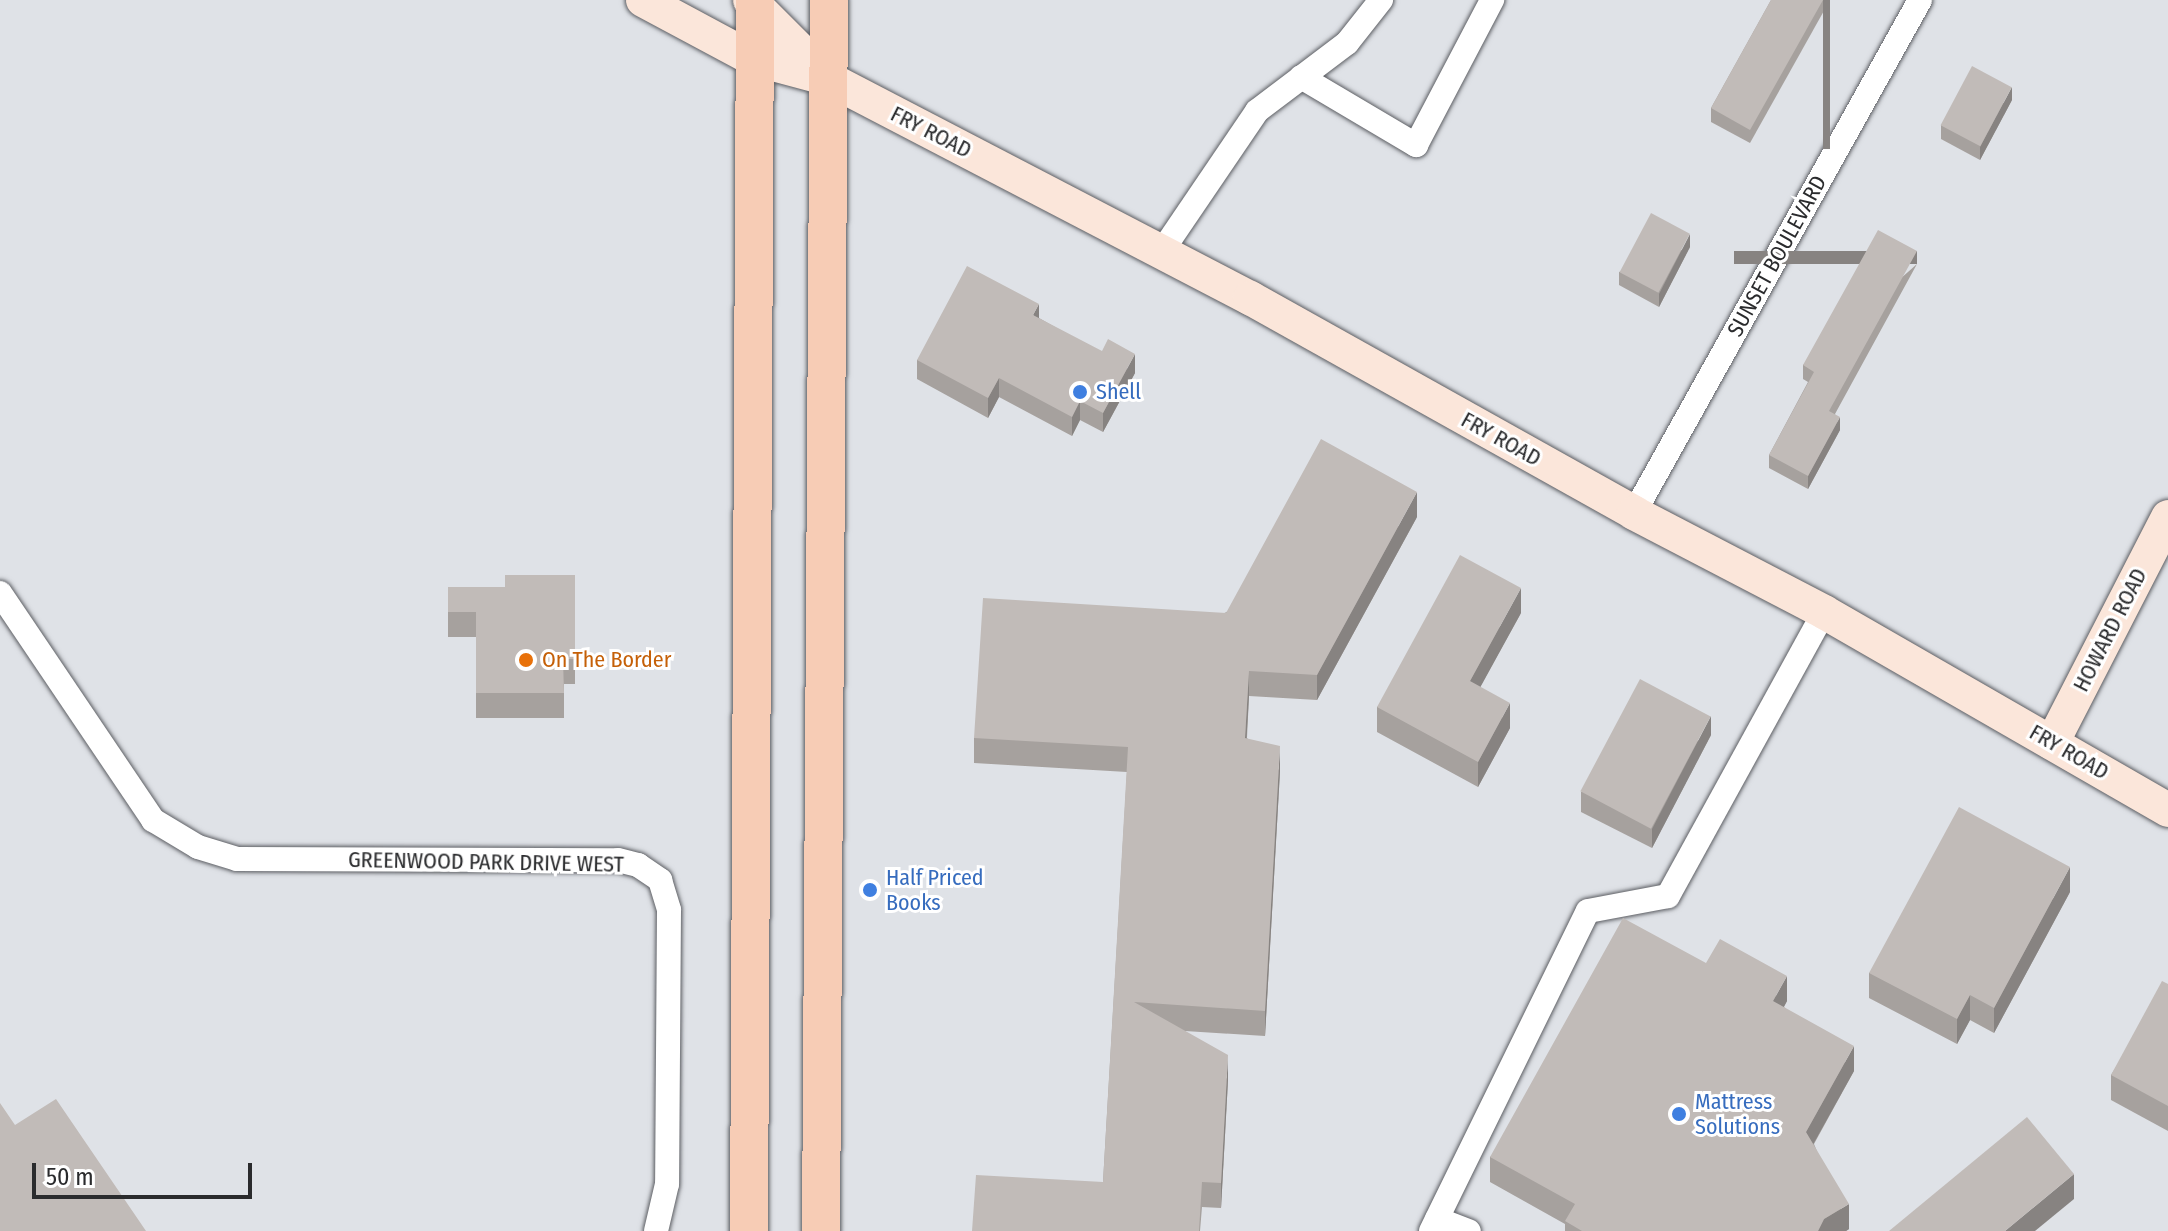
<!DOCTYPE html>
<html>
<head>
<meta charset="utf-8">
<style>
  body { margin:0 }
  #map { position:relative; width:2168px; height:1231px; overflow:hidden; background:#dfe2e7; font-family:"Fira Sans Condensed",sans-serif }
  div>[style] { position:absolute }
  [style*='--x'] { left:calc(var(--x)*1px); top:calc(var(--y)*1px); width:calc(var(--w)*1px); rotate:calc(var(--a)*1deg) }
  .roads { filter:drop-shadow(0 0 2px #5c5e63) drop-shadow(0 0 2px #5c5e63) }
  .street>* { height:24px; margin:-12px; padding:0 12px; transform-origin:12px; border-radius:12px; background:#fff }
  .secondary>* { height:34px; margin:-17px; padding:0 17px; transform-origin:17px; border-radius:17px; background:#fbe6da }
  .primary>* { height:38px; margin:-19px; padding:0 19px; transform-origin:19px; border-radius:19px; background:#f7ccb5 }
  .wall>* { inset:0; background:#a6a19e }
  .shaded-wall>* { inset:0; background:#878381; transform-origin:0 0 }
  .building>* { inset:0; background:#c1bbb8; transform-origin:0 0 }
  .dots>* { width:22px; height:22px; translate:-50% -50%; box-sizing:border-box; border:4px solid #fff; border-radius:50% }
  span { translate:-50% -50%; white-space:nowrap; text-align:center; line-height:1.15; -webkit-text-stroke:6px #fff; paint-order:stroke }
  .street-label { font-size:22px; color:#2a2b2d }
  .shop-label { font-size:22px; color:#366cbe }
  .left { translate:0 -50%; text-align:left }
  .food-label { font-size:22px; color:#c56008 }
  .scale { position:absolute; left:32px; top:1163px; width:220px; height:36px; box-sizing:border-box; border:4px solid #2a2b2d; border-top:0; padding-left:10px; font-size:24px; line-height:28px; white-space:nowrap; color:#2a2b2d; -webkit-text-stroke:6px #fff; paint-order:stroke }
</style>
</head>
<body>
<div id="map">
  <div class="roads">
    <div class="street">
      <i style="--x:1301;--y:77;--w:134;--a:30.6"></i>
      <i style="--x:1416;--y:145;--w:164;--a:-62.3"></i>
      <i style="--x:1162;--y:251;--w:169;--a:-55.8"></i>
      <i style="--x:1257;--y:111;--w:113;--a:-37.1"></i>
      <i style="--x:1347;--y:43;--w:55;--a:-51.7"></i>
      <i style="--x:1634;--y:513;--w:587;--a:-60.86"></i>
      <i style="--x:0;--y:593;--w:274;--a:56"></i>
      <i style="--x:153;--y:820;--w:52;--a:31"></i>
      <i style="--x:198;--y:847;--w:41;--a:17.1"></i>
      <i style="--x:237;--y:859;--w:381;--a:0.2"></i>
      <i style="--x:618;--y:860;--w:21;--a:14"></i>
      <i style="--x:638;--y:865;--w:27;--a:34"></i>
      <i style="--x:660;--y:880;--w:31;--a:73"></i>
      <i style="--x:669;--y:910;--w:274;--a:90.4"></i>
      <i style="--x:667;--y:1184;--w:48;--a:103.2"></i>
      <i style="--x:1437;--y:1219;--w:34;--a:21"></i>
      <i style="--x:1431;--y:1231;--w:356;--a:-63.9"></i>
      <i style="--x:1588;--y:911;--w:81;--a:-10.6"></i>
      <i style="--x:1668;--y:896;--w:324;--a:-61.2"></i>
    </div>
    <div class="secondary">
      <i style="--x:643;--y:0;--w:123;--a:28.2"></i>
      <i style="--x:751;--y:58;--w:81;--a:15.1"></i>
      <i style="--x:829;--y:79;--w:475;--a:27.5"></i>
      <i style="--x:1250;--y:298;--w:440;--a:29.2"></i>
      <i style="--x:1634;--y:513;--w:214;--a:27.5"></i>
      <i style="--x:1824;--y:612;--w:397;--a:29.9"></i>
      <i style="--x:750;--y:0;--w:112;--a:45"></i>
      <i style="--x:2052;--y:743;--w:254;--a:-62.8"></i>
    </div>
    <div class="primary">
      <i style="--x:749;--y:1231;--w:1231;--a:-89.72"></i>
      <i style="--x:821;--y:1231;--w:1231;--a:-89.63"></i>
    </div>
  </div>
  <div class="wall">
    <i style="clip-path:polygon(1771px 0,1830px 0,1750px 143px,1711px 122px,1711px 108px)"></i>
    <i style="clip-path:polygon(2012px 100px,1980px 160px,1941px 139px,1941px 125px)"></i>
    <i style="clip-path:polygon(1690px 247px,1659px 307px,1619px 285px,1619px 272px)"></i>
    <i style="clip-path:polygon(1917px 264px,1835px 414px,1840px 430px,1808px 489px,1769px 468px,1769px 455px,1808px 382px,1803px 379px,1803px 365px)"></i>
    <i style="clip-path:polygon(1039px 318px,1135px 373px,1103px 432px,1080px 420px,1072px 436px,999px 397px,988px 418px,917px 379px,917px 360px)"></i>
    <i style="clip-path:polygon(1417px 517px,1317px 700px,1249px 696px,1247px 738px,1280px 771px,1265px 1036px,1185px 1031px,1228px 1080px,1221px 1208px,1202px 1207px,1200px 1231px,972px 1231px,1103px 1182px,1127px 772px,974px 763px,974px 738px)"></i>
    <i style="clip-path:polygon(575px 575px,575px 684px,564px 684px,564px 718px,476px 718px,476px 637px,448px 637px,448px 587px,505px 587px)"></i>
    <i style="clip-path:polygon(1521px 613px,1480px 687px,1510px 728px,1478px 787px,1377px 732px,1377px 707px)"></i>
    <i style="clip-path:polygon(1711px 735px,1652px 848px,1581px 812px,1581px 792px)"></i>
    <i style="clip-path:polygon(2070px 892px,1994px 1033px,1970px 1020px,1957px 1044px,1869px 998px,1869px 973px)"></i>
    <i style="clip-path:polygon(1706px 963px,1787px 1001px,1784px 1007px,1854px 1071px,1814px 1144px,1849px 1229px,1846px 1231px,1565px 1231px,1565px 1224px,1490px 1182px,1490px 1157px)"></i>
    <i style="clip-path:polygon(2168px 984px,2168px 1131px,2111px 1100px,2111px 1075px)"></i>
  </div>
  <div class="shaded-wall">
    <i style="left:1823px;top:0;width:7px;height:149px"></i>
    <i style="clip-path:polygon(2012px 87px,2012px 100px,1980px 160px,1980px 147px)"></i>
    <i style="clip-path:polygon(1690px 234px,1690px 247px,1659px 307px,1659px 294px)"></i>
    <i style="left:1917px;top:251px;width:13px;height:183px;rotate:90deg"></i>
    <i style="clip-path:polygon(1039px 304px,1039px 324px,1033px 315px)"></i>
    <i style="clip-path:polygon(1135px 354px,1135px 373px,1103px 432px,1103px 413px)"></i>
    <i style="clip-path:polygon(999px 378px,999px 397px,988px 418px,988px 398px)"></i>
    <i style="clip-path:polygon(1080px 401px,1080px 420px,1072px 436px,1072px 417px)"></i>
    <i style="clip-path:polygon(1840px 417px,1840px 430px,1808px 489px,1808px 476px)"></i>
    <i style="clip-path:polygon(1417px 492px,1417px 517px,1317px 700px,1317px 675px)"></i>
    <i style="clip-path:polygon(1521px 588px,1521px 613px,1470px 706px,1470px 681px)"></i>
    <i style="clip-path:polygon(1249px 671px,1249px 696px,1245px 763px,1245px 738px)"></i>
    <i style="clip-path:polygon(1510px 703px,1510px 728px,1478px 787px,1478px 762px)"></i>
    <i style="clip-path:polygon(1711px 716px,1711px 735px,1652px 848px,1652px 829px)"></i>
    <i style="clip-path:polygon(1280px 746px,1280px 771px,1265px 1036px,1265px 1011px)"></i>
    <i style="clip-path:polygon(2070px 867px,2070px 892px,1994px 1033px,1994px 1008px)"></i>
    <i style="clip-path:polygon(1787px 976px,1787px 1001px,1773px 1026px,1773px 1001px)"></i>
    <i style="clip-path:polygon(1970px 995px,1970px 1020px,1957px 1044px,1957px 1019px)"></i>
    <i style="clip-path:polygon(1854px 1046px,1854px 1071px,1806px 1157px,1806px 1132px)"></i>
    <i style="clip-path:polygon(1228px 1055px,1228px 1080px,1221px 1208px,1221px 1183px)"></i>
    <i style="clip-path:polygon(2074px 1174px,2074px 1199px,2035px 1231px,2005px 1231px)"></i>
    <i style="clip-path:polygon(1849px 1204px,1849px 1229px,1846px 1231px,1818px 1231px,1824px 1219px)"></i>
  </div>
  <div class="building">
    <i style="clip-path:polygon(1771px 0,1823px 0,1750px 130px,1711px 108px)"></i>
    <i style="left:1972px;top:66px;width:45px;height:67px;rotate:28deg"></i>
    <i style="left:1651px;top:213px;width:44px;height:67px;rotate:28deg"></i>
    <i style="clip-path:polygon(1878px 230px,1917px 251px,1829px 411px,1840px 417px,1808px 476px,1769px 455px,1814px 372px,1803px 365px)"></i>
    <i style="clip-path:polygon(967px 266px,1039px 304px,1033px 315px,1102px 351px,1108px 339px,1135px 354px,1103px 413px,1080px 401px,1072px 417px,999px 378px,988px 398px,917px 360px)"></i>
    <i style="clip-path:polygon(1321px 439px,1417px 492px,1317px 675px,1249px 671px,1245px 738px,1280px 746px,1265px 1011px,1134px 1002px,1228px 1055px,1221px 1183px,1202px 1182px,1199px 1231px,972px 1231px,976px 1175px,1103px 1182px,1128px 747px,974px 738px,983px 598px,1226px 613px)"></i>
    <i style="clip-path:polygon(1460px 555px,1521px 588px,1470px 681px,1510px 703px,1478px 762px,1377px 707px)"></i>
    <i style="clip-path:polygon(505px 575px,575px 575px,575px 659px,563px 659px,564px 693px,476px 693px,476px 612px,448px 612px,448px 587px,505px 587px)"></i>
    <i style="left:1640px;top:679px;width:80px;height:127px;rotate:28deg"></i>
    <i style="clip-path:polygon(1959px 807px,2070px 867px,1994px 1008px,1970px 995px,1957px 1019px,1869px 973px)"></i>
    <i style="clip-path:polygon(1623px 918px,1706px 963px,1720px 939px,1787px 976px,1773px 1001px,1854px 1046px,1806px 1132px,1849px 1204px,1824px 1219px,1818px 1231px,1582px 1231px,1565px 1221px,1575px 1204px,1490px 1157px)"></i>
    <i style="clip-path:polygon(2162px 981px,2168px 984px,2168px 1106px,2111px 1075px)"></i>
    <i style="clip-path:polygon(56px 1099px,146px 1231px,0 1231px,0 1103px,15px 1125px)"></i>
    <i style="clip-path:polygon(2027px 1117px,2074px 1174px,2005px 1231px,1889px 1231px)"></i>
  </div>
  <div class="dots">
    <i style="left:1080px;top:392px;background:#3f7fe0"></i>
    <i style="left:526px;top:660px;background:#e8710a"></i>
    <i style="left:870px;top:890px;background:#3f7fe0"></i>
    <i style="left:1679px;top:1114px;background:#3f7fe0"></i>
  </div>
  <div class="street-label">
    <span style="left:931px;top:132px;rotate:27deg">FRY ROAD</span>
    <span style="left:1777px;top:256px;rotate:-61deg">SUNSET BOULEVARD</span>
    <span style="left:1501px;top:439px;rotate:29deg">FRY ROAD</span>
    <span style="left:2110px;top:630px;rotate:-63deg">HOWARD ROAD</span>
    <span style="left:2069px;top:752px;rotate:30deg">FRY ROAD</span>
    <span style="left:486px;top:862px;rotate:1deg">GREENWOOD PARK DRIVE WEST</span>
  </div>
  <div class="shop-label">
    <span class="left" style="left:1096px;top:392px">Shell</span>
    <span class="left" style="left:886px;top:890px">Half Priced<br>Books</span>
    <span class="left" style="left:1695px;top:1114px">Mattress<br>Solutions</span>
  </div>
  <div class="food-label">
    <span class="left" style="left:542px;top:660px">On The Border</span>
  </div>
  <div class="scale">50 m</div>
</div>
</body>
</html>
